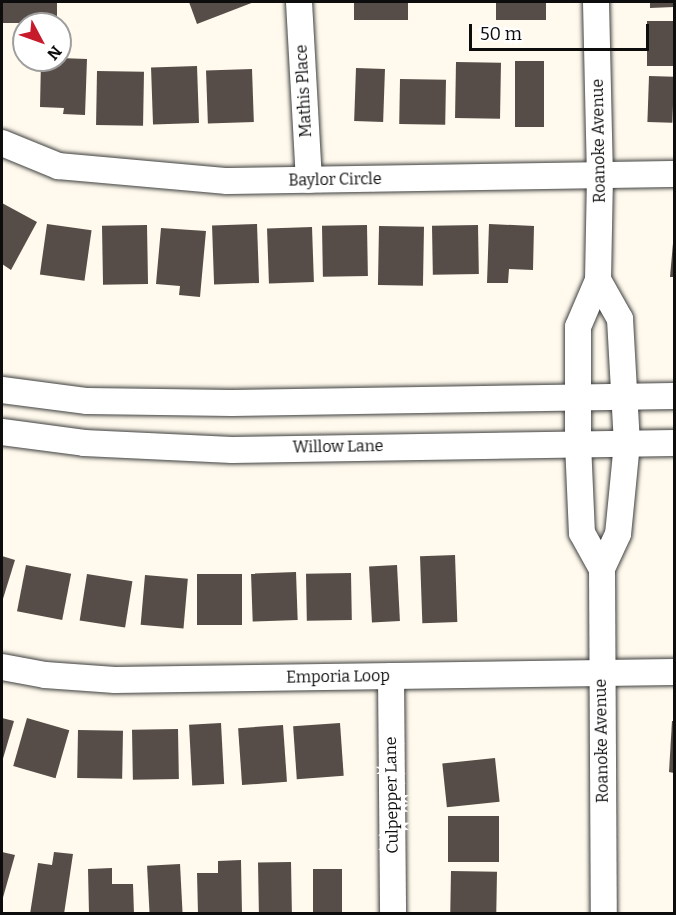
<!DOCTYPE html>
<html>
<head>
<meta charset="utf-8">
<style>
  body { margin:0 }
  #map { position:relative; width:676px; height:915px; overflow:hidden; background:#fffaed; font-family:Bitter,serif }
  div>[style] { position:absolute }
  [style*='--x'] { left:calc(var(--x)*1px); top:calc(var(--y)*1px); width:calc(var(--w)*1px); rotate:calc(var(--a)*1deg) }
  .building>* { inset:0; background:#564d48; transform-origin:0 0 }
  .roads { filter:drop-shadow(0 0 2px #404040) drop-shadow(0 0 2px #404040) }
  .minor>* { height:26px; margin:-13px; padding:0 13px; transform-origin:13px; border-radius:13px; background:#fff }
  span { translate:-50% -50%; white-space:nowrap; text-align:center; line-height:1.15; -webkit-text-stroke:6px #fff; paint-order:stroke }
  .street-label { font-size:16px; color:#0d0d0d }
  .frame { position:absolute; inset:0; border:3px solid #0d0d0d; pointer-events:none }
  .north { position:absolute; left:12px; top:12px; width:60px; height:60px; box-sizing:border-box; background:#fff; border:2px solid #9e9e9e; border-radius:50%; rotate:131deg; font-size:16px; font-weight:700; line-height:24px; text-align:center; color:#0d0d0d }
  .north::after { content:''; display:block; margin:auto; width:21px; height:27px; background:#c71b2c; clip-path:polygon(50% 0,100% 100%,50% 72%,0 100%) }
  .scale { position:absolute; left:469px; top:24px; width:180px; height:27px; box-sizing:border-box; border:3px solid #0d0d0d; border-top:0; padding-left:8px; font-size:18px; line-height:21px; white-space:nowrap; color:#0d0d0d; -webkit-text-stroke:4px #fff; paint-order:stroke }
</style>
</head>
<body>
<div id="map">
  <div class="building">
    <i style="left:2px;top:2px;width:55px;height:21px"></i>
    <i style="clip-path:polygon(189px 2px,254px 2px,197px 24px)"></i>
    <i style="left:354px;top:2px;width:54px;height:18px"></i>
    <i style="left:496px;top:2px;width:50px;height:18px"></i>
    <i style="clip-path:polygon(650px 2px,674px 2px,674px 7px,650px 8px)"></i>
    <i style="left:674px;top:21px;width:45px;height:27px;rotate:90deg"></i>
    <i style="clip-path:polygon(60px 58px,87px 59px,85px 115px,63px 114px,64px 108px,40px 107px,41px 60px)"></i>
    <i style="left:515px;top:61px;width:29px;height:66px"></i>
    <i style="left:456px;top:62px;width:45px;height:56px;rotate:1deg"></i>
    <i style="left:197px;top:66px;width:57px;height:46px;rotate:88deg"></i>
    <i style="left:356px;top:68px;width:29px;height:53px;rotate:2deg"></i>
    <i style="left:252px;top:69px;width:53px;height:46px;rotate:88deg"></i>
    <i style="left:97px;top:71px;width:47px;height:54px;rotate:1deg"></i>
    <i style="left:649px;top:76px;width:25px;height:46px;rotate:2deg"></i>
    <i style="left:400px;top:79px;width:46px;height:45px;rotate:1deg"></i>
    <i style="clip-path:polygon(2px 203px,37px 222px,11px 270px,2px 264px)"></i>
    <i style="left:47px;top:224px;width:45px;height:51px;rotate:8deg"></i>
    <i style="left:257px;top:224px;width:59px;height:45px;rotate:88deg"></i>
    <i style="clip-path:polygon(489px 224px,534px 226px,533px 270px,509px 269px,508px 283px,487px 283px)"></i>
    <i style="left:147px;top:225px;width:59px;height:45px;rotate:89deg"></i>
    <i style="left:367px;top:225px;width:51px;height:45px;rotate:89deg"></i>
    <i style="left:478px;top:225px;width:49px;height:46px;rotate:89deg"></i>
    <i style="left:379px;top:226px;width:45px;height:59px;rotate:1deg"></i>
    <i style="left:312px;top:227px;width:55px;height:45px;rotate:88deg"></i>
    <i style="clip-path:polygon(161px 228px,206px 231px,200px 297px,179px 295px,180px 286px,156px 284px)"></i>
    <i style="clip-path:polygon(673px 243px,674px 243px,674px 277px,670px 277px)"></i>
    <i style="left:455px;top:555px;width:67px;height:35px;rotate:88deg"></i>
    <i style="clip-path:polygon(2px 556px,15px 560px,2px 602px)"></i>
    <i style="left:26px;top:565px;width:46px;height:47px;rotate:11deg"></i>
    <i style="left:397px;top:565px;width:56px;height:28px;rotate:87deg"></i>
    <i style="left:296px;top:572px;width:48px;height:45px;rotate:88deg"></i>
    <i style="left:351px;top:573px;width:47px;height:45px;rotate:89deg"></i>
    <i style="left:87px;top:574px;width:46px;height:47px;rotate:9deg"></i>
    <i style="left:197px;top:574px;width:45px;height:51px"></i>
    <i style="left:145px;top:575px;width:43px;height:50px;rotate:5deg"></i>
    <i style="clip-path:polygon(2px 718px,14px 721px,2px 762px)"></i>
    <i style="left:27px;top:718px;width:44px;height:50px;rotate:16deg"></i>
    <i style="clip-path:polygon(672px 721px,674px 721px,674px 773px,669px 772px)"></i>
    <i style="left:221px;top:723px;width:61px;height:32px;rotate:87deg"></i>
    <i style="left:340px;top:723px;width:53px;height:47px;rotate:86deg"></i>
    <i style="left:283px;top:725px;width:57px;height:45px;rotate:86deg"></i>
    <i style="left:178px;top:729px;width:50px;height:46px;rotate:89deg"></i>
    <i style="left:78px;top:730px;width:45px;height:48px;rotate:1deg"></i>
    <i style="left:495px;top:758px;width:44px;height:53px;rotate:84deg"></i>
    <i style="left:499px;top:816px;width:46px;height:51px;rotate:90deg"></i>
    <i style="clip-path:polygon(2px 852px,15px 855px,2px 901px)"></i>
    <i style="clip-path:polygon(54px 852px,73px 854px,64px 914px,30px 914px,38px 863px,52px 865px)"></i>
    <i style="clip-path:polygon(241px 860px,242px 914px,198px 914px,197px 873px,218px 873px,218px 861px)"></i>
    <i style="left:291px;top:862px;width:52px;height:33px;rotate:89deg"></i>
    <i style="left:180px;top:864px;width:50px;height:33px;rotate:87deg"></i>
    <i style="clip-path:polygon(112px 868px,112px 884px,133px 884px,134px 914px,89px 914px,88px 869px)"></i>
    <i style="left:313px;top:869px;width:29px;height:45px"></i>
    <i style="left:451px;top:871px;width:46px;height:43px;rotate:1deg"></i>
  </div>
  <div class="roads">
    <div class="minor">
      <i style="--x:299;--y:2;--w:178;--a:86.8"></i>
      <i style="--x:596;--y:2;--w:174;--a:88.7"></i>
      <i style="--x:600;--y:176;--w:104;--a:91.1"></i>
      <i style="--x:598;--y:280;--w:51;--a:113.1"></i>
      <i style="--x:578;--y:327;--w:116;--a:90"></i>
      <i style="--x:578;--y:443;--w:90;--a:87.5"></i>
      <i style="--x:582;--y:533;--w:41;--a:60.9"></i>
      <i style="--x:2;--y:143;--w:61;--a:22.3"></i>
      <i style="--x:58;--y:166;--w:170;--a:5.1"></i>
      <i style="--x:227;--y:181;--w:447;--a:-0.9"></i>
      <i style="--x:598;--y:280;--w:45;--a:60.6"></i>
      <i style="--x:620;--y:319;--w:124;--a:86.8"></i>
      <i style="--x:627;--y:443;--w:91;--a:95.6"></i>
      <i style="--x:618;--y:534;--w:38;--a:115"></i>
      <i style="--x:602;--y:569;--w:345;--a:89.7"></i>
      <i style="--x:2;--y:390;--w:86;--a:7.4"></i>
      <i style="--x:87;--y:401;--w:145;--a:0.8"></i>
      <i style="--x:232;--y:403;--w:442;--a:-0.9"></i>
      <i style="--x:2;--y:432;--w:83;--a:7.6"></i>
      <i style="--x:84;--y:443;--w:148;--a:2.7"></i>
      <i style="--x:232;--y:450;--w:442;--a:-0.9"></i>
      <i style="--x:2;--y:667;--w:44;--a:10.5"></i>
      <i style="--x:45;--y:675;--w:70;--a:4.1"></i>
      <i style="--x:115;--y:680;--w:559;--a:-0.82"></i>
      <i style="--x:391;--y:676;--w:238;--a:89.5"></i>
    </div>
  </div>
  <div class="street-label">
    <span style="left:304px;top:91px;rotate:-93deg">Mathis Place</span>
    <span style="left:599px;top:141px;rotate:-91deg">Roanoke Avenue</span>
    <span style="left:335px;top:180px;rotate:-1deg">Baylor Circle</span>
    <span style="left:338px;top:447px;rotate:-1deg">Willow Lane</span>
    <span style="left:338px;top:677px;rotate:-1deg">Emporia Loop</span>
    <span style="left:602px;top:741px;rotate:-91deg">Roanoke Avenue</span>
    <span style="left:392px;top:795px;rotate:-91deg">Culpepper Lane</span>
  </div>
  <div class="frame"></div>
  <div class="north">N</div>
  <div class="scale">50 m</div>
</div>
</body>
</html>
